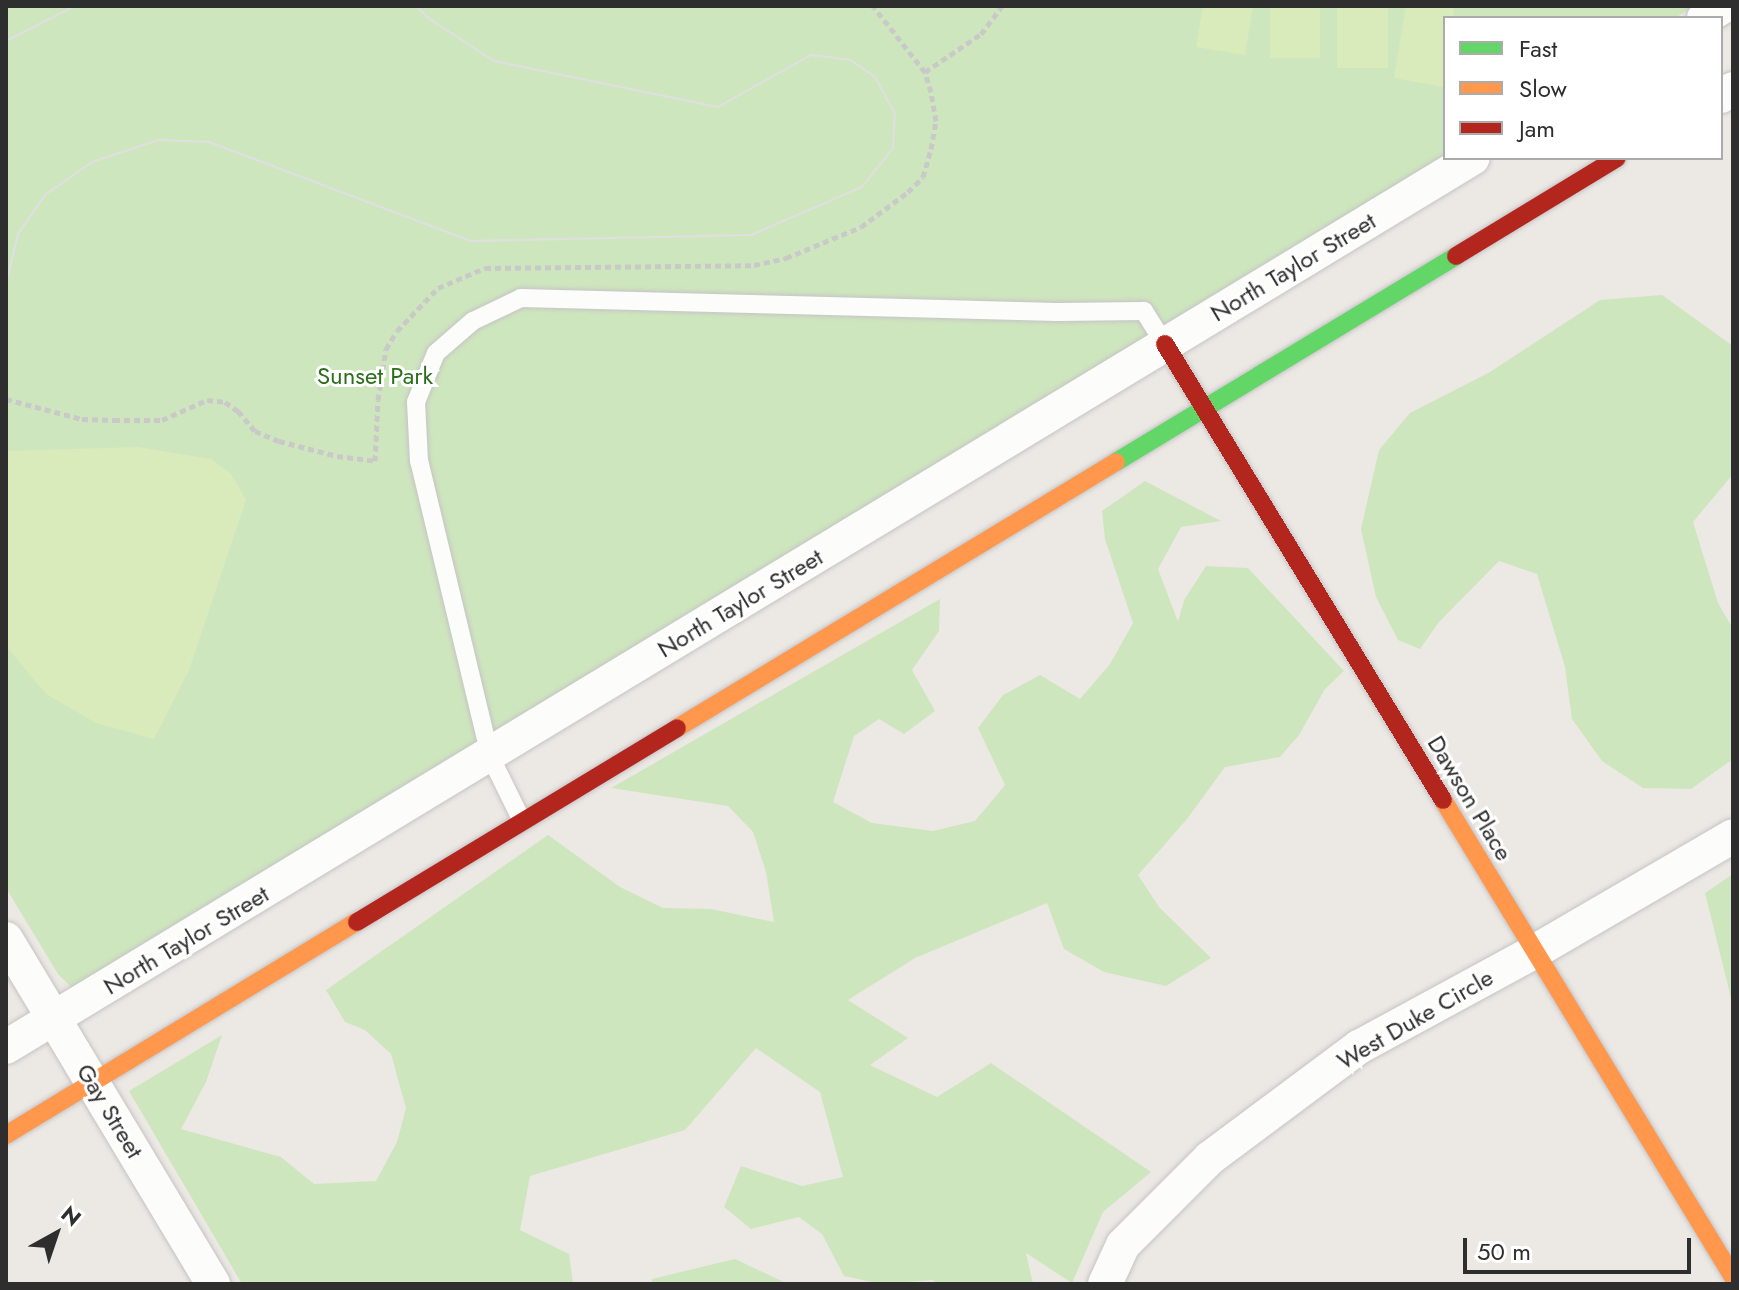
<!DOCTYPE html>
<html>
<head>
<meta charset="utf-8">
<style>
  body { margin:0 }
  #map { position:relative; width:1739px; height:1290px; overflow:hidden; background:#ece8e4; font-family:Jost,sans-serif }
  div>[style] { position:absolute }
  [style*='--x'] { left:calc(var(--x)*1px); top:calc(var(--y)*1px); width:calc(var(--w)*1px); rotate:calc(var(--a)*1deg) }
  .green>* { inset:0; background:#cee6be }
  .pitch>* { inset:0; background:#d9eabb; transform-origin:0 0 }
  .path>* { height:5px; margin-top:-2.5px; transform-origin:0; background:repeating-linear-gradient(90deg,#c9c9c8 0 6px,transparent 0 10px) }
  .roads { filter:drop-shadow(0 0 2px #c5c4c5) drop-shadow(0 0 2px #c5c4c5) }
  .lane>* { height:18px; margin:-9px; padding:0 9px; transform-origin:9px; border-radius:9px; background:#fcfcfb }
  .street>* { height:34px; margin:-17px; padding:0 17px; transform-origin:17px; border-radius:17px; background:#fcfcfb }
  .fast>* { height:18px; margin:-9px; padding:0 9px; transform-origin:9px; border-radius:9px; background:#63d668 }
  .slow>* { height:18px; margin:-9px; padding:0 9px; transform-origin:9px; border-radius:9px; background:#ff974d }
  .jam>* { height:18px; margin:-9px; padding:0 9px; transform-origin:9px; border-radius:9px; background:#b3261e }
  .tram>* { height:2px; margin:-1px; padding:0 1px; transform-origin:1px; border-radius:1px; background:#dfdfe1 }
  span { translate:-50% -50%; white-space:nowrap; text-align:center; line-height:1.15; -webkit-text-stroke:6px #fff; paint-order:stroke }
  .street-label { font-size:24px; color:#2e2e2e }
  .park-label { font-size:24px; color:#2c6e1b }
  .frame { position:absolute; inset:0; border:8px solid #2e2e2e; pointer-events:none }
  .legend { position:absolute; left:1443px; top:16px; width:280px; height:144px; box-sizing:border-box; background:#fff; border:2px solid #ababab; margin:0; padding:10px 14px; list-style:none; font-size:24px; color:#2e2e2e }
  .legend li { display:flex; align-items:center; gap:16px; height:40px }
  .legend b { width:40px; border:2px solid #ababab }
  .north { position:absolute; left:16px; top:1194px; width:80px; height:80px; -webkit-text-stroke:6px #fff; paint-order:stroke; rotate:40deg; font-size:22px; font-weight:700; line-height:32px; text-align:center; color:#2e2e2e }
  .north::after { content:''; display:block; margin:auto; width:28px; height:36px; background:#2e2e2e; clip-path:polygon(50% 0,100% 100%,50% 72%,0 100%) }
  .scale { position:absolute; left:1463px; top:1238px; width:228px; height:36px; box-sizing:border-box; border:4px solid #2e2e2e; border-top:0; padding-left:10px; font-size:24px; line-height:28px; white-space:nowrap; color:#2e2e2e; -webkit-text-stroke:6px #fff; paint-order:stroke }
</style>
</head>
<body>
<div id="map">
  <div class="green">
    <i style="clip-path:polygon(6px 6px,1695px 6px,1675px 18px,1445px 18px,1445px 158px,72px 988px,58px 974px,6px 888px)"></i>
    <i style="clip-path:polygon(1662px 295px,1733px 346px,1733px 474px,1693px 522px,1718px 603px,1733px 629px,1733px 759px,1691px 789px,1643px 788px,1602px 761px,1572px 719px,1565px 667px,1537px 574px,1499px 561px,1439px 622px,1420px 649px,1398px 640px,1376px 597px,1361px 529px,1379px 450px,1410px 413px,1490px 372px,1600px 300px)"></i>
    <i style="clip-path:polygon(1145px 481px,1221px 521px,1181px 527px,1158px 569px,1178px 622px,1184px 600px,1206px 566px,1248px 568px,1344px 671px,1325px 689px,1299px 735px,1280px 757px,1225px 767px,1187px 819px,1138px 875px,1159px 907px,1211px 958px,1166px 986px,1104px 972px,1064px 949px,1047px 903px,915px 958px,848px 1000px,908px 1038px,870px 1065px,937px 1097px,991px 1063px,1151px 1172px,1103px 1212px,1072px 1283px,1026px 1253px,1033px 1284px,937px 1284px,933px 1280px,881px 1284px,844px 1276px,822px 1234px,799px 1217px,751px 1229px,724px 1207px,741px 1166px,802px 1186px,843px 1177px,820px 1092px,756px 1048px,685px 1130px,530px 1176px,520px 1230px,569px 1254px,573px 1284px,242px 1284px,129px 1091px,222px 1035px,206px 1082px,181px 1129px,281px 1157px,314px 1184px,376px 1181px,397px 1142px,406px 1108px,391px 1054px,365px 1030px,345px 1022px,326px 990px,548px 835px,620px 887px,663px 908px,711px 909px,774px 922px,766px 872px,753px 832px,728px 806px,611px 788px,940px 599px,939px 631px,912px 670px,935px 711px,904px 734px,879px 719px,854px 736px,833px 802px,872px 823px,933px 831px,975px 821px,1005px 785px,978px 728px,1003px 695px,1040px 675px,1080px 699px,1110px 664px,1133px 623px,1105px 539px,1102px 511px)"></i>
    <i style="clip-path:polygon(1733px 874px,1733px 1006px,1705px 893px)"></i>
    <i style="clip-path:polygon(735px 1259px,788px 1284px,652px 1284px,652px 1279px)"></i>
  </div>
  <div class="pitch">
    <i style="clip-path:polygon(1203px 6px,1253px 6px,1245px 55px,1196px 47px)"></i>
    <i style="left:1270px;top:6px;width:50px;height:52px"></i>
    <i style="left:1337px;top:6px;width:51px;height:62px"></i>
    <i style="clip-path:polygon(1406px 6px,1454px 6px,1453px 18px,1445px 18px,1443px 87px,1394px 78px)"></i>
    <i style="clip-path:polygon(138px 447px,211px 459px,231px 474px,246px 500px,189px 670px,154px 739px,96px 723px,46px 694px,6px 646px,6px 451px)"></i>
  </div>
  <div class="path">
    <i style="--x:925;--y:72;--w:68;--a:-34.2"></i>
    <i style="--x:981;--y:34;--w:35;--a:-53"></i>
    <i style="--x:6;--y:399;--w:79;--a:14.7"></i>
    <i style="--x:82;--y:419;--w:32;--a:2"></i>
    <i style="--x:114;--y:420;--w:48;--a:0"></i>
    <i style="--x:162;--y:420;--w:49;--a:-24"></i>
    <i style="--x:207;--y:400;--w:18;--a:6"></i>
    <i style="--x:225;--y:402;--w:16;--a:35"></i>
    <i style="--x:238;--y:411;--w:26;--a:50"></i>
    <i style="--x:255;--y:431;--w:26;--a:23"></i>
    <i style="--x:279;--y:441;--w:60;--a:14.5"></i>
    <i style="--x:337;--y:456;--w:38;--a:7"></i>
    <i style="--x:375;--y:461;--w:61;--a:-87.2"></i>
    <i style="--x:378;--y:400;--w:52;--a:-81.1"></i>
    <i style="--x:386;--y:349;--w:21;--a:-59"></i>
    <i style="--x:397;--y:331;--w:59;--a:-46.4"></i>
    <i style="--x:438;--y:288;--w:51;--a:-23.1"></i>
    <i style="--x:485;--y:268;--w:269;--a:-0.6"></i>
    <i style="--x:754;--y:265;--w:33;--a:-12"></i>
    <i style="--x:786;--y:258;--w:81;--a:-22.5"></i>
    <i style="--x:861;--y:227;--w:59;--a:-36.7"></i>
    <i style="--x:908;--y:192;--w:21;--a:-45"></i>
    <i style="--x:923;--y:177;--w:29;--a:-74"></i>
    <i style="--x:931;--y:149;--w:28;--a:-80"></i>
    <i style="--x:936;--y:121;--w:29;--a:-100"></i>
    <i style="--x:931;--y:92;--w:21;--a:-107"></i>
    <i style="--x:925;--y:72;--w:84;--a:-128.2"></i>
  </div>
  <div class="roads">
    <div class="lane">
      <i style="--x:522;--y:821;--w:72;--a:-116.2"></i>
      <i style="--x:490;--y:756;--w:303;--a:-103.5"></i>
      <i style="--x:419;--y:461;--w:59;--a:-92.9"></i>
      <i style="--x:416;--y:402;--w:53;--a:-67.8"></i>
      <i style="--x:436;--y:353;--w:49;--a:-40.9"></i>
      <i style="--x:473;--y:321;--w:53;--a:-25.6"></i>
      <i style="--x:521;--y:298;--w:536;--a:1.5"></i>
      <i style="--x:1057;--y:312;--w:87;--a:-0.7"></i>
      <i style="--x:1144;--y:311;--w:39;--a:58"></i>
    </div>
    <div class="street">
      <i style="--x:1704;--y:18;--w:23;--a:-31"></i>
      <i style="--x:1721;--y:96;--w:14;--a:-30"></i>
      <i style="--x:6;--y:939;--w:402;--a:59"></i>
      <i style="--x:6;--y:1047;--w:1715;--a:-31.22"></i>
      <i style="--x:1105;--y:1284;--w:43;--a:-65.2"></i>
      <i style="--x:1123;--y:1245;--w:123;--a:-45"></i>
      <i style="--x:1210;--y:1158;--w:186;--a:-36.7"></i>
      <i style="--x:1359;--y:1047;--w:199;--a:-28.5"></i>
      <i style="--x:1534;--y:952;--w:230;--a:-30.2"></i>
    </div>
    <div class="fast">
      <i style="--x:1116;--y:462;--w:398;--a:-31.2"></i>
    </div>
    <div class="slow">
      <i style="--x:677;--y:728;--w:513;--a:-31.21"></i>
      <i style="--x:1443;--y:800;--w:558;--a:58.7"></i>
      <i style="--x:6;--y:1135;--w:411;--a:-31.3"></i>
    </div>
    <div class="jam">
      <i style="--x:1456;--y:256;--w:188;--a:-31.3"></i>
      <i style="--x:1165;--y:344;--w:534;--a:58.63"></i>
      <i style="--x:357;--y:922;--w:374;--a:-31.2"></i>
    </div>
  </div>
  <div class="tram">
    <i style="--x:6;--y:41;--w:77;--a:-26.9"></i>
    <i style="--x:6;--y:284;--w:51;--a:-76.5"></i>
    <i style="--x:18;--y:234;--w:47;--a:-55.3"></i>
    <i style="--x:45;--y:195;--w:57;--a:-35.1"></i>
    <i style="--x:92;--y:162;--w:71;--a:-18.2"></i>
    <i style="--x:159;--y:140;--w:50;--a:2.3"></i>
    <i style="--x:209;--y:142;--w:280;--a:20.7"></i>
    <i style="--x:471;--y:241;--w:280;--a:-1.2"></i>
    <i style="--x:751;--y:235;--w:121;--a:-23.4"></i>
    <i style="--x:862;--y:187;--w:50;--a:-51.5"></i>
    <i style="--x:893;--y:148;--w:34;--a:-87"></i>
    <i style="--x:895;--y:114;--w:42;--a:-118.4"></i>
    <i style="--x:875;--y:77;--w:29;--a:-145"></i>
    <i style="--x:851;--y:60;--w:40;--a:-172.9"></i>
    <i style="--x:811;--y:55;--w:107;--a:150.8"></i>
    <i style="--x:718;--y:107;--w:229;--a:-168.4"></i>
    <i style="--x:494;--y:61;--w:75;--a:-146.9"></i>
    <i style="--x:431;--y:20;--w:21;--a:-137"></i>
  </div>
  <div class="street-label">
    <span style="left:1293px;top:267px;rotate:-31deg">North Taylor Street</span>
    <span style="left:740px;top:603px;rotate:-31deg">North Taylor Street</span>
    <span style="left:1470px;top:798px;rotate:59deg">Dawson Place</span>
    <span style="left:186px;top:940px;rotate:-31deg">North Taylor Street</span>
    <span style="left:1415px;top:1019px;rotate:-30deg">West Duke Circle</span>
    <span style="left:110px;top:1111px;rotate:59deg">Gay Street</span>
  </div>
  <div class="park-label">
    <span style="left:375px;top:376px">Sunset Park</span>
  </div>
  <div class="frame"></div>
  <ul class="legend">
  <li><b style="height:10px;background:#63d668"></b>Fast</li>
  <li><b style="height:10px;background:#ff974d"></b>Slow</li>
  <li><b style="height:10px;background:#b3261e"></b>Jam</li>
  </ul>
  <div class="north">N</div>
  <div class="scale">50 m</div>
</div>
</body>
</html>
